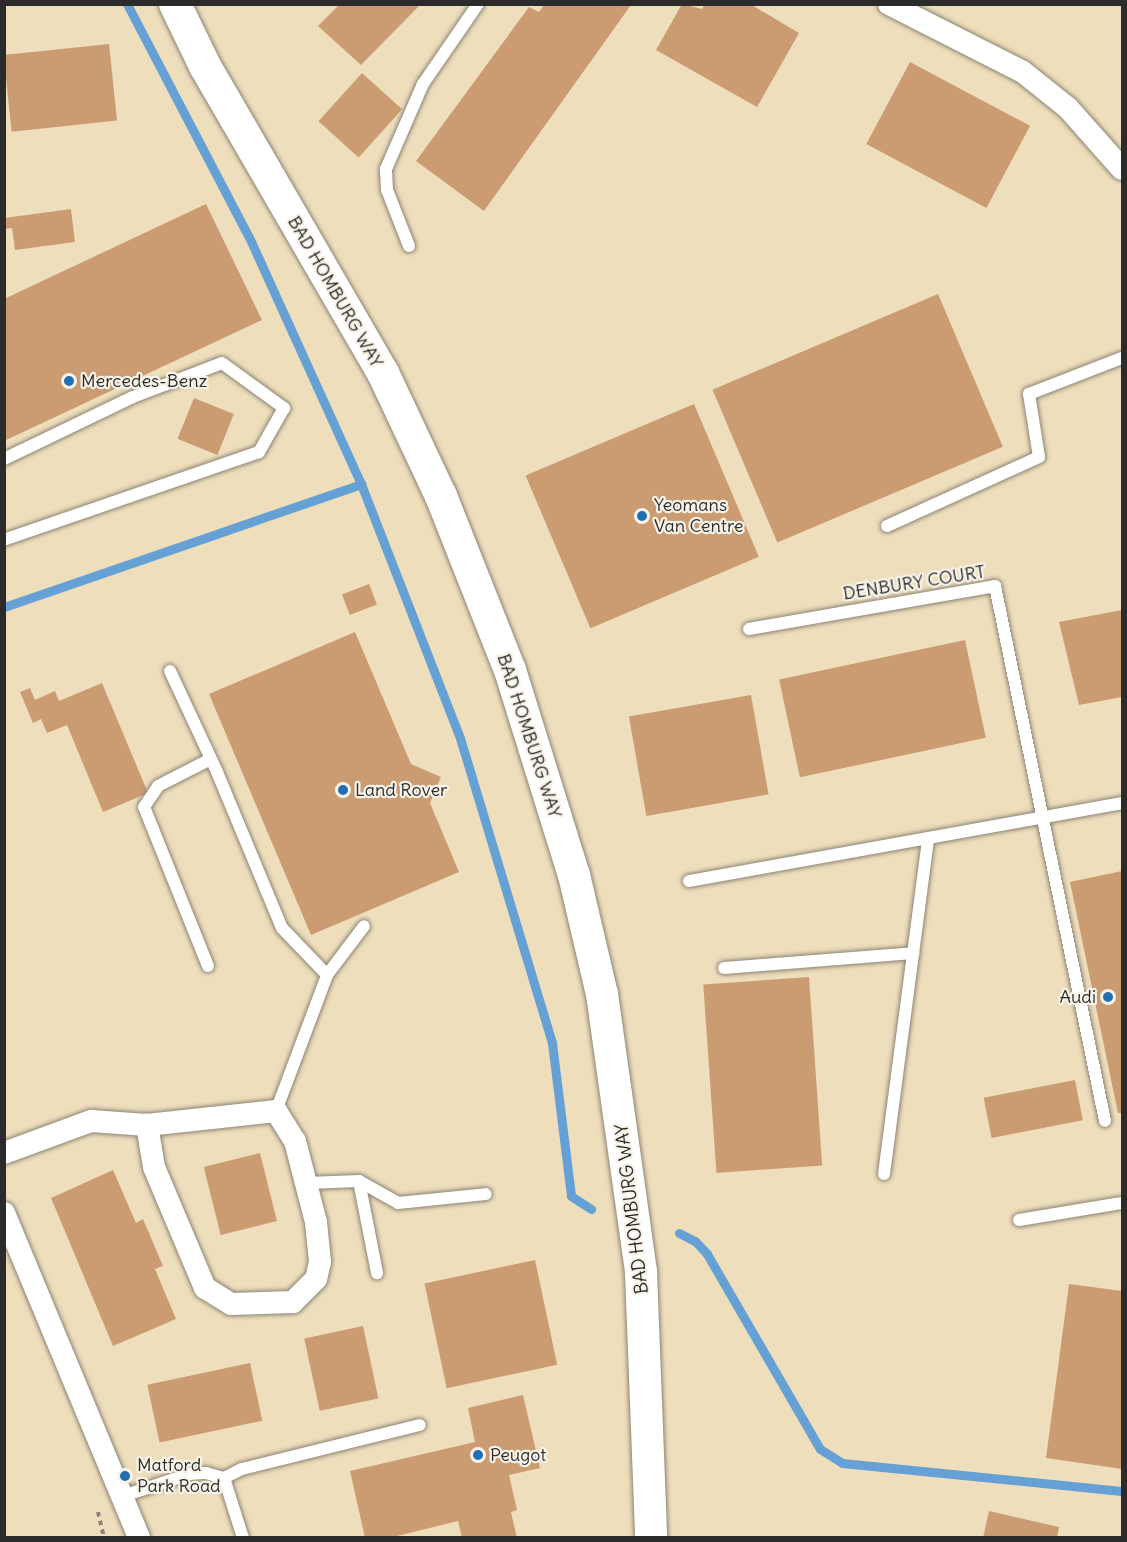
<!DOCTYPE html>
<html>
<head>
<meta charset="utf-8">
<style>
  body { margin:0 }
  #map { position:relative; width:1127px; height:1542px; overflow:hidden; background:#eedebc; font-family:Delius,sans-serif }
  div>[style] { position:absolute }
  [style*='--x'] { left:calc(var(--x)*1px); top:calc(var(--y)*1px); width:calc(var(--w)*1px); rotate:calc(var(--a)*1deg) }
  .stream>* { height:9px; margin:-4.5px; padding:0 4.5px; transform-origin:4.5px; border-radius:4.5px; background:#65a1d5 }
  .building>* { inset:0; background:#cb9c72; transform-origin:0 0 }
  .path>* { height:4px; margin-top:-2px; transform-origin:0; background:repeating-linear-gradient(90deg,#8c8474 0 4.5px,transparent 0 9px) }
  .roads { filter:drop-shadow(0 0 2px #8c8474) drop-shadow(0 0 2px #8c8474) }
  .lane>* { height:12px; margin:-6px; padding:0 6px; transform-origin:6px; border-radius:6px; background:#fff }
  .street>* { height:22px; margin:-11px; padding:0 11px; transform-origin:11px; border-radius:11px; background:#fff }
  .secondary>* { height:32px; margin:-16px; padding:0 16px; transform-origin:16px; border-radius:16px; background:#fff }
  .dots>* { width:16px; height:16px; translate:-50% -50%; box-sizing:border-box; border:3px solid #f7f3e8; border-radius:50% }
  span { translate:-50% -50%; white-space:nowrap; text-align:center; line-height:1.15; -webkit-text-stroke:4.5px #f7f3e8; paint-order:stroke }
  .street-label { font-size:18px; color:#2b2b2b }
  .poi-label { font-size:18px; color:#2b2b2b }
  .left { translate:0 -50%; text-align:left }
  .right { translate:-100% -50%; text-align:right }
  .frame { position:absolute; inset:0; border:6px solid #2b2b2b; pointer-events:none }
</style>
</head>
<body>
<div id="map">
  <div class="stream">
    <i style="--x:127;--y:4;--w:263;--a:62.4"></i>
    <i style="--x:249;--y:237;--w:271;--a:65.6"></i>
    <i style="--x:4;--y:607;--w:378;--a:-19"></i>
    <i style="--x:361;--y:484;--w:273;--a:68.7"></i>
    <i style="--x:460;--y:738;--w:319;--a:73.2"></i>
    <i style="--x:552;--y:1043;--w:154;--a:82.9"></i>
    <i style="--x:571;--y:1196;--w:24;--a:33"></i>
    <i style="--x:679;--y:1233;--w:18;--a:27"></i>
    <i style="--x:695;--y:1241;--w:18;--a:47"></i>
    <i style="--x:707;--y:1254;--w:225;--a:59.9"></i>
    <i style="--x:820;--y:1449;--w:26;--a:32"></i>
    <i style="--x:842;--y:1463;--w:281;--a:5.7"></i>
  </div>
  <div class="building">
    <i style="clip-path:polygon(682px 4px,702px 9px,705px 4px,750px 4px,799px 33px,757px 107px,656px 50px)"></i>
    <i style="clip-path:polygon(339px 5px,420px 5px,361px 65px,318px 26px)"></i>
    <i style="clip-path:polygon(544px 5px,631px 5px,484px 211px,416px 161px,529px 7px,539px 12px)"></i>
    <i style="left:109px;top:44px;width:77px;height:106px;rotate:84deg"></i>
    <i style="left:910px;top:62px;width:136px;height:93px;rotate:28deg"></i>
    <i style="left:362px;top:73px;width:54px;height:65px;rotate:42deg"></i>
    <i style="clip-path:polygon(206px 204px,262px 320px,4px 441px,4px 299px)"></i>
    <i style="clip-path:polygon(71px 209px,75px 242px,15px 250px,12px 228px,4px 229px,4px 218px)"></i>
    <i style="left:938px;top:294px;width:166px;height:245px;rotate:67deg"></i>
    <i style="left:194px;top:398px;width:43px;height:44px;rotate:22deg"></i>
    <i style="left:694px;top:404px;width:166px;height:183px;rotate:67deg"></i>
    <i style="left:369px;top:584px;width:22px;height:29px;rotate:69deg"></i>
    <i style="clip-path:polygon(1122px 610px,1122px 697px,1079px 705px,1059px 622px)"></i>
    <i style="clip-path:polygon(355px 632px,411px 764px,441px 777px,430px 803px,459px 872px,311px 935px,209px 694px)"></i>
    <i style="left:965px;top:640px;width:100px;height:190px;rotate:78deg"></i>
    <i style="clip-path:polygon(102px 683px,148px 793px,103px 812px,67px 725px,47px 733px,41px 719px,33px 723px,20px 692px,30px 688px,35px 700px,55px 691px,59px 701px)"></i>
    <i style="left:751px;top:695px;width:101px;height:124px;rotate:80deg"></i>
    <i style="clip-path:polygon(1122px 871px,1122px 1113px,1118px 1113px,1070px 882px)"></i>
    <i style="left:809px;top:977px;width:189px;height:106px;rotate:86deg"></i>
    <i style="left:1075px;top:1080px;width:41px;height:93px;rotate:79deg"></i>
    <i style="left:260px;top:1153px;width:70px;height:58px;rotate:76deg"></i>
    <i style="clip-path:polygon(113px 1170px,136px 1223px,143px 1219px,163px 1266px,155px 1269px,176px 1319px,113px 1346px,51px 1198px)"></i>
    <i style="left:535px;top:1260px;width:107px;height:113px;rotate:78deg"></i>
    <i style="clip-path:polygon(1069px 1284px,1122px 1291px,1122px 1469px,1046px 1458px)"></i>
    <i style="left:363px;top:1326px;width:74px;height:60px;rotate:78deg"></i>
    <i style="left:250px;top:1363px;width:59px;height:105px;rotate:78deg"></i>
    <i style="clip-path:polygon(523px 1395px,540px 1468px,509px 1475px,517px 1510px,511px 1512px,517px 1538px,462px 1538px,458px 1521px,389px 1538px,365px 1538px,350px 1471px,475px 1442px,468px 1408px)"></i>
    <i style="clip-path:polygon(989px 1511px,1059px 1527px,1057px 1538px,983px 1538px)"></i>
  </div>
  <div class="path">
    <i style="--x:98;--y:1512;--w:27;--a:77"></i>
  </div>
  <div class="roads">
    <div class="lane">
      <i style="--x:409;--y:246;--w:60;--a:-111.4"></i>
      <i style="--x:387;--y:190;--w:21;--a:-93"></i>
      <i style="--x:386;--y:169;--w:93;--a:-66.5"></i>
      <i style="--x:423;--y:84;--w:97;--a:-55.5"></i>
      <i style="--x:4;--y:459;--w:143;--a:-25.7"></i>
      <i style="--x:133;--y:397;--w:95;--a:-20.9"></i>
      <i style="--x:222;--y:363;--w:77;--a:36"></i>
      <i style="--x:284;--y:408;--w:51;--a:119.6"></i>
      <i style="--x:259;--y:452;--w:270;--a:161"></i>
      <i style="--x:887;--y:526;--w:167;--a:-24.4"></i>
      <i style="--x:1039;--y:457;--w:64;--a:-99"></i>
      <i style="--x:1029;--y:394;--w:100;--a:-21.2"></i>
      <i style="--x:749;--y:629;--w:250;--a:-9.9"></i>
      <i style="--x:995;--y:586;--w:546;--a:78.38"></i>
      <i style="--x:170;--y:671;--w:111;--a:65"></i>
      <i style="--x:217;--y:772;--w:169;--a:67.4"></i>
      <i style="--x:282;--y:928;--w:65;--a:46.2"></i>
      <i style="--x:689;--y:881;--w:440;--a:-10.2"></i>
      <i style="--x:208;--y:966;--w:171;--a:-111.9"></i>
      <i style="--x:144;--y:807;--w:25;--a:-56"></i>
      <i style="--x:158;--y:786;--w:59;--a:-27"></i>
      <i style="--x:724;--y:968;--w:190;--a:-4.5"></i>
      <i style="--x:276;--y:1111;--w:145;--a:-69.4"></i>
      <i style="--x:327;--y:975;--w:61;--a:-52.9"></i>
      <i style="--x:884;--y:1174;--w:339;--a:-82.5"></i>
      <i style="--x:359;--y:1181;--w:94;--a:78.9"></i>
      <i style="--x:307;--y:1183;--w:52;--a:-2.2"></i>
      <i style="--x:359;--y:1181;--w:45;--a:29.4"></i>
      <i style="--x:398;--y:1203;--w:88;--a:-5.8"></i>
      <i style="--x:1019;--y:1220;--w:104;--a:-9.4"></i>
      <i style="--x:224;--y:1478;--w:20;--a:-27"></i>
      <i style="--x:242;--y:1469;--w:183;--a:-13.9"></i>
      <i style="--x:123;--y:1496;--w:71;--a:-18.2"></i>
      <i style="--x:190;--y:1474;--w:16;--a:-4"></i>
      <i style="--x:206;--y:1473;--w:19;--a:16"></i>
      <i style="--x:224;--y:1478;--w:63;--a:72.4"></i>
    </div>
    <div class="street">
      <i style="--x:889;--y:4;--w:150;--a:26.9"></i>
      <i style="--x:1023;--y:72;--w:58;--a:38.7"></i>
      <i style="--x:1068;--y:108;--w:81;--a:48.5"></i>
      <i style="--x:4;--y:1153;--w:93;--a:-20.2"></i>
      <i style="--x:91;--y:1121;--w:56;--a:4.1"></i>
      <i style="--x:147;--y:1125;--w:130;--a:-6.2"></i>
      <i style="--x:276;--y:1111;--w:36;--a:58"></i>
      <i style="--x:295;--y:1141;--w:84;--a:75.5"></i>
      <i style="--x:316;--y:1222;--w:40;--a:84.3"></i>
      <i style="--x:320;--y:1262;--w:17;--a:103"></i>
      <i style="--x:316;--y:1279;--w:33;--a:135"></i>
      <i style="--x:293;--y:1302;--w:62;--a:178.2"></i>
      <i style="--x:231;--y:1304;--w:31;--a:-148"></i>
      <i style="--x:205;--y:1288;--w:131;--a:-112.9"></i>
      <i style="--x:154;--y:1167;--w:43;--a:-99.5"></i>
      <i style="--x:4;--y:1213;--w:352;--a:67.4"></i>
    </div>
    <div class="secondary">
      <i style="--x:175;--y:4;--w:69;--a:64.2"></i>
      <i style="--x:205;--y:66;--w:355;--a:59.9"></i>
      <i style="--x:383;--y:373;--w:136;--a:64.8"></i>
      <i style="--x:441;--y:496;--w:187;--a:68.4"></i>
      <i style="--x:510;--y:670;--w:215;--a:72.7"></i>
      <i style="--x:574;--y:875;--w:122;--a:76.8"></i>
      <i style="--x:602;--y:994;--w:281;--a:82"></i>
      <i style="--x:641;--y:1272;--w:266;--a:87.8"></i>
    </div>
  </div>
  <div class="dots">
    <i style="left:69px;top:381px;background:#1f6fb2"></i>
    <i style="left:642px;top:516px;background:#1f6fb2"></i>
    <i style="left:343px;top:790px;background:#1f6fb2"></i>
    <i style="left:1108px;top:997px;background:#1f6fb2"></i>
    <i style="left:478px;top:1455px;background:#1f6fb2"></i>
    <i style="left:125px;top:1476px;background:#1f6fb2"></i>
  </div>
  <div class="street-label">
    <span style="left:335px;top:292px;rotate:60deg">BAD HOMBURG WAY</span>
    <span style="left:914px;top:583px;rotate:-9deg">DENBURY COURT</span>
    <span style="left:529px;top:736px;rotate:72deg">BAD HOMBURG WAY</span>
    <span style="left:632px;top:1209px;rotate:-97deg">BAD HOMBURG WAY</span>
  </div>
  <div class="poi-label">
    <span class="left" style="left:81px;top:381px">Mercedes-Benz</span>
    <span class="left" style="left:654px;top:516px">Yeomans<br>Van Centre</span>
    <span class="left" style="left:355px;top:790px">Land Rover</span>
    <span class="right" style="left:1096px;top:997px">Audi</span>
    <span class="left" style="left:490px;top:1455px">Peugot</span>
    <span class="left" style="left:137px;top:1476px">Matford<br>Park Road</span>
  </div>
  <div class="frame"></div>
</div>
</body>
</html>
